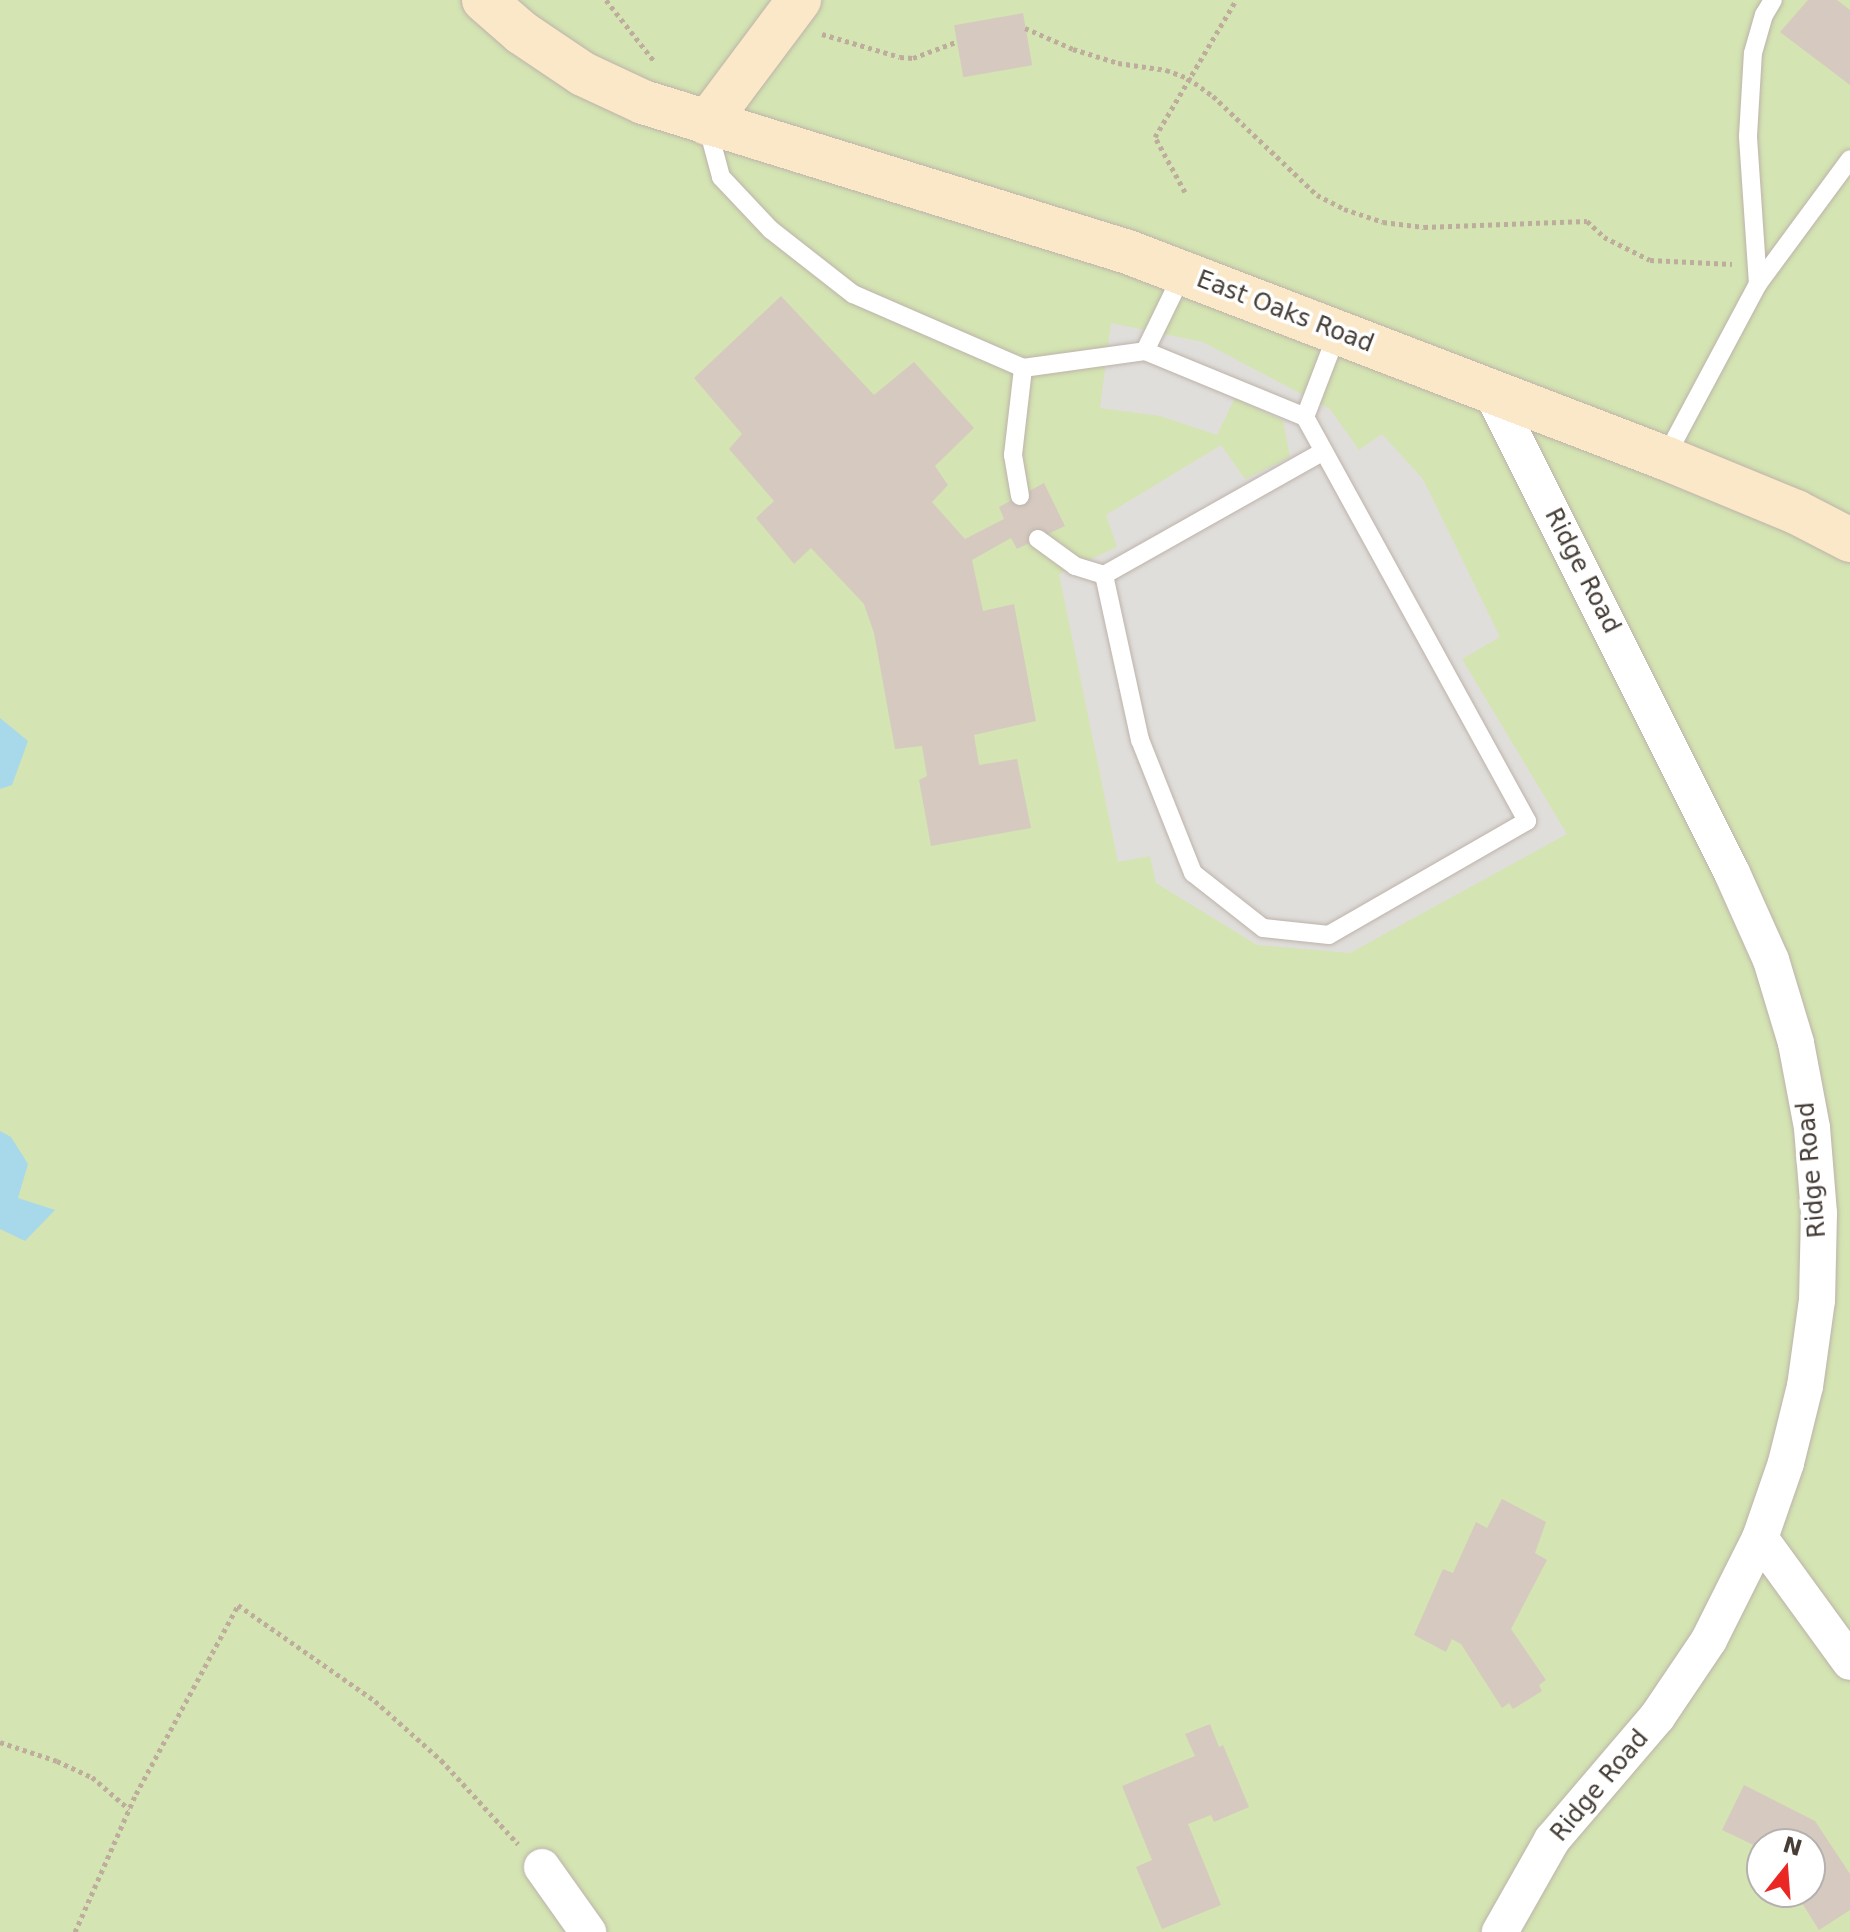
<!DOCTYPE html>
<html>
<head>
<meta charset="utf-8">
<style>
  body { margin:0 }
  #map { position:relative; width:1850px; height:1932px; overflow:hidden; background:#f2ede7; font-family:"DejaVu Sans",sans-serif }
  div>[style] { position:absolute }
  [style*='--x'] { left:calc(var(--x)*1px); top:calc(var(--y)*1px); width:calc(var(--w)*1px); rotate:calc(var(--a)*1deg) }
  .green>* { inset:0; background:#d4e4b2 }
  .parking>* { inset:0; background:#e0dedb }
  .water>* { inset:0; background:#a7d9eb }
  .building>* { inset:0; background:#d6cac0; transform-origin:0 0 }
  .path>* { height:5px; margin-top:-2.5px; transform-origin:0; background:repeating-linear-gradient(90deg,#bead9c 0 4px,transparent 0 8px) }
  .roads { filter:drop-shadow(0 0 2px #bdb3aa) drop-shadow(0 0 2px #bdb3aa) }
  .lane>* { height:18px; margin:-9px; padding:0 9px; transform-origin:9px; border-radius:9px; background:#fff }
  .street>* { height:36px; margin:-18px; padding:0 18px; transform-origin:18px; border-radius:18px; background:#fff }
  .secondary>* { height:44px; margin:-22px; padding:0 22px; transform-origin:22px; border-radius:22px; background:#fbe8c8 }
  span { translate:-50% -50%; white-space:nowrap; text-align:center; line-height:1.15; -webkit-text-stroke:7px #fff; paint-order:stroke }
  .street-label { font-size:24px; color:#453d36 }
  .north { position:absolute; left:1746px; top:1828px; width:80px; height:80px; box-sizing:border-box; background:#fff; border:2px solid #b5b1af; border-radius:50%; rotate:17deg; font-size:22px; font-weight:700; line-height:32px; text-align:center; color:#453d36 }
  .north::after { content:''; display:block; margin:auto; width:28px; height:36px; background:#eb2724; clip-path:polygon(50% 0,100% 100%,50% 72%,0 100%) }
</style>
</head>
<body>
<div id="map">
  <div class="green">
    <i style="clip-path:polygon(evenodd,0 0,1850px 0,1850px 1932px,0 1932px,0 0,1762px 1844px,1810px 1844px,1810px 1892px,1762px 1892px,1762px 1844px)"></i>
  </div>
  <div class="parking">
    <i style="clip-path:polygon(1111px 323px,1203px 342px,1330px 409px,1359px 450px,1382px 434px,1423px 479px,1500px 637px,1462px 659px,1567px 834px,1350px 953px,1257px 945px,1156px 883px,1150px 856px,1118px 862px,1059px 574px,1117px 547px,1106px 515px,1221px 445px,1245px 479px,1290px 457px,1283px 421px,1235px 398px,1217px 435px,1160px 416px,1100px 408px)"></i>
  </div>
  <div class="water">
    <i style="clip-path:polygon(0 718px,28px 741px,12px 785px,0 789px)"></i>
    <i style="clip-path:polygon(0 1131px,11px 1137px,28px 1164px,18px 1198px,55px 1210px,25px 1241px,0 1229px)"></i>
  </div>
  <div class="building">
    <i style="clip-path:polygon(1808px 0,1837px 0,1850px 10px,1850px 85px,1780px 32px)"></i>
    <i style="left:1023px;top:13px;width:53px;height:70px;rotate:80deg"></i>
    <i style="clip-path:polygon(781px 296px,874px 395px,914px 362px,974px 428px,935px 466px,948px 485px,932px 502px,965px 539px,1004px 519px,999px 507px,1044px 483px,1065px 526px,1017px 549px,1011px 538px,972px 560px,983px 611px,1014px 604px,1036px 721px,974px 735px,979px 765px,1017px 759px,1031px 828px,931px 846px,919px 780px,927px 776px,922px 746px,895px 749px,874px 633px,864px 604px,811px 548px,794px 564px,756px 518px,774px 501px,729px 449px,742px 434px,694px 378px)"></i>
    <i style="clip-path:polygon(1502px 1499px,1546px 1522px,1535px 1553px,1547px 1560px,1511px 1629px,1546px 1680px,1539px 1685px,1542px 1691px,1513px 1709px,1509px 1703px,1502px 1708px,1461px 1644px,1452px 1639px,1446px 1652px,1414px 1635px,1443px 1569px,1453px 1573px,1476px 1522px,1487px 1528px)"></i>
    <i style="clip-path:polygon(1210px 1724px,1219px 1747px,1223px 1745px,1249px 1807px,1214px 1822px,1211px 1815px,1188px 1824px,1221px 1905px,1162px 1929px,1136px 1867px,1152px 1860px,1122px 1786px,1195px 1756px,1185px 1734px)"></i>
    <i style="clip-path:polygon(1744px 1785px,1815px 1821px,1850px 1874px,1850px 1910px,1819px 1930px,1795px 1892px,1810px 1892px,1810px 1844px,1762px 1844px,1762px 1849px,1722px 1830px)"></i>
  </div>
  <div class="path">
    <i style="--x:606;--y:0;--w:78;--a:51.8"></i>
    <i style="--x:1025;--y:28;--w:52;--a:23.6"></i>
    <i style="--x:1073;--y:49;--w:47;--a:17.3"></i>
    <i style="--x:1118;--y:63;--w:49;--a:8.3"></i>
    <i style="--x:1166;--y:70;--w:23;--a:20"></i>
    <i style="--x:1188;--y:78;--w:31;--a:36"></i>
    <i style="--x:1213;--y:96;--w:144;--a:43.6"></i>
    <i style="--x:1317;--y:195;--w:30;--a:27"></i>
    <i style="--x:1344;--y:209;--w:41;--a:18.4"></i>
    <i style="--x:1383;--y:222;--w:41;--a:7"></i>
    <i style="--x:1424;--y:227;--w:163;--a:-2.1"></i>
    <i style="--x:1587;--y:221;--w:23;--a:43"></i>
    <i style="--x:1604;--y:237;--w:51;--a:26.6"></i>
    <i style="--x:1650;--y:260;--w:82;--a:2.8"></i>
    <i style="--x:822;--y:34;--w:81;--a:16.4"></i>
    <i style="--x:900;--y:57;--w:13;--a:4"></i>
    <i style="--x:913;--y:58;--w:46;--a:-20.4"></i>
    <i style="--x:1185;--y:192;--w:63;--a:-118.6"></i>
    <i style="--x:1155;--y:137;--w:159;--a:-59.4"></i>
    <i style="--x:0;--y:1742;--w:60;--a:18.4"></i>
    <i style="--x:57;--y:1761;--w:38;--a:25"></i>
    <i style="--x:92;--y:1777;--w:49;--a:40.9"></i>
    <i style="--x:75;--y:1932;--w:151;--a:-66.2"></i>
    <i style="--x:136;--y:1794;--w:215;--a:-61.6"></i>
    <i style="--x:238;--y:1605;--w:167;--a:35"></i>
    <i style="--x:375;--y:1701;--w:89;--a:41.8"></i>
    <i style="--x:441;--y:1760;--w:114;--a:47.5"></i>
  </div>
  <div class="roads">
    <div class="lane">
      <i style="--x:707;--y:125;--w:54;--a:74.9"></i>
      <i style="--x:721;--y:177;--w:73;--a:46.7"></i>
      <i style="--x:771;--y:230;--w:104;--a:38"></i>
      <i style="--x:853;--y:294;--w:185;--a:23.5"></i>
      <i style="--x:1023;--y:368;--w:123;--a:-7.9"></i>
      <i style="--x:1145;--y:351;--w:173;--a:22.4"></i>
      <i style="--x:1305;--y:417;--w:461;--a:61.2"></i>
      <i style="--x:1527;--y:821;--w:228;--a:150.1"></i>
      <i style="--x:1329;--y:935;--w:66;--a:-173.9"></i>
      <i style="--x:1263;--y:928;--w:89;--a:-141.8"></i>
      <i style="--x:1193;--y:873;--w:143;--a:-111.7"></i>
      <i style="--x:1140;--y:740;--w:169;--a:-102.3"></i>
      <i style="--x:1104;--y:575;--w:250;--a:-29.4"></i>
      <i style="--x:1758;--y:284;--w:148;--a:-93.9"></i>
      <i style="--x:1748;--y:136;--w:83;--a:-86.6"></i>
      <i style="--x:1753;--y:53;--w:40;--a:-74"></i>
      <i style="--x:1764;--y:15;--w:17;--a:-59"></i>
      <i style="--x:1145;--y:351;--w:87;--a:-64"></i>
      <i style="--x:1305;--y:417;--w:92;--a:-69"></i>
      <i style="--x:1665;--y:458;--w:197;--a:-61.9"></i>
      <i style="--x:1758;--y:284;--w:155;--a:-53.6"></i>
      <i style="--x:1020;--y:496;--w:42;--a:-99.7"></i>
      <i style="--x:1013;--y:455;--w:88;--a:-83.4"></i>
      <i style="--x:1038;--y:539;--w:46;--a:36.1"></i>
      <i style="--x:1075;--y:566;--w:30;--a:17"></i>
    </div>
    <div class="street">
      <i style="--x:1491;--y:391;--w:539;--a:63.43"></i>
      <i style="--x:1732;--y:873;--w:95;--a:65.9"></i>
      <i style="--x:1771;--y:960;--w:87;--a:73.2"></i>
      <i style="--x:1796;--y:1043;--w:86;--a:79.3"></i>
      <i style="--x:1812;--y:1128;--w:85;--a:85.3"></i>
      <i style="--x:1819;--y:1213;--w:87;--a:91.3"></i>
      <i style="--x:1817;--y:1300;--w:87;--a:97.9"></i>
      <i style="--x:1805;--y:1386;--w:79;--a:103.9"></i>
      <i style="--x:1786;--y:1463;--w:79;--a:109.1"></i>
      <i style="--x:1760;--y:1538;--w:114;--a:116.6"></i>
      <i style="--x:1709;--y:1640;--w:93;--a:124"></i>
      <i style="--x:1657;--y:1717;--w:162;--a:130.5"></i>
      <i style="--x:1552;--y:1840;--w:106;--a:119.5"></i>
      <i style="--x:1760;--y:1538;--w:153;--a:54"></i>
      <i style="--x:542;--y:1867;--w:80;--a:54.7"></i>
    </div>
    <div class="secondary">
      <i style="--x:484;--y:0;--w:50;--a:41"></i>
      <i style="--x:522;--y:33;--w:73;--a:33.9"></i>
      <i style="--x:583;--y:74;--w:66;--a:25"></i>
      <i style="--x:643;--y:102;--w:508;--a:17.19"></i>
      <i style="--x:1128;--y:252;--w:575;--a:20.99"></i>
      <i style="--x:1665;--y:458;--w:142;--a:22.4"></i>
      <i style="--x:1796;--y:512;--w:61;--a:27.4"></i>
      <i style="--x:707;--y:123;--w:154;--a:-53.2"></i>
    </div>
  </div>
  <div class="street-label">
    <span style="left:1285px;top:312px;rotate:21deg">East Oaks Road</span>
    <span style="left:1582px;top:571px;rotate:63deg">Ridge Road</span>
    <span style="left:1812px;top:1170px;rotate:-95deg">Ridge Road</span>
    <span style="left:1600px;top:1786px;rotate:-50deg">Ridge Road</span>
  </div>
  <div class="north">N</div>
</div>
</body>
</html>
